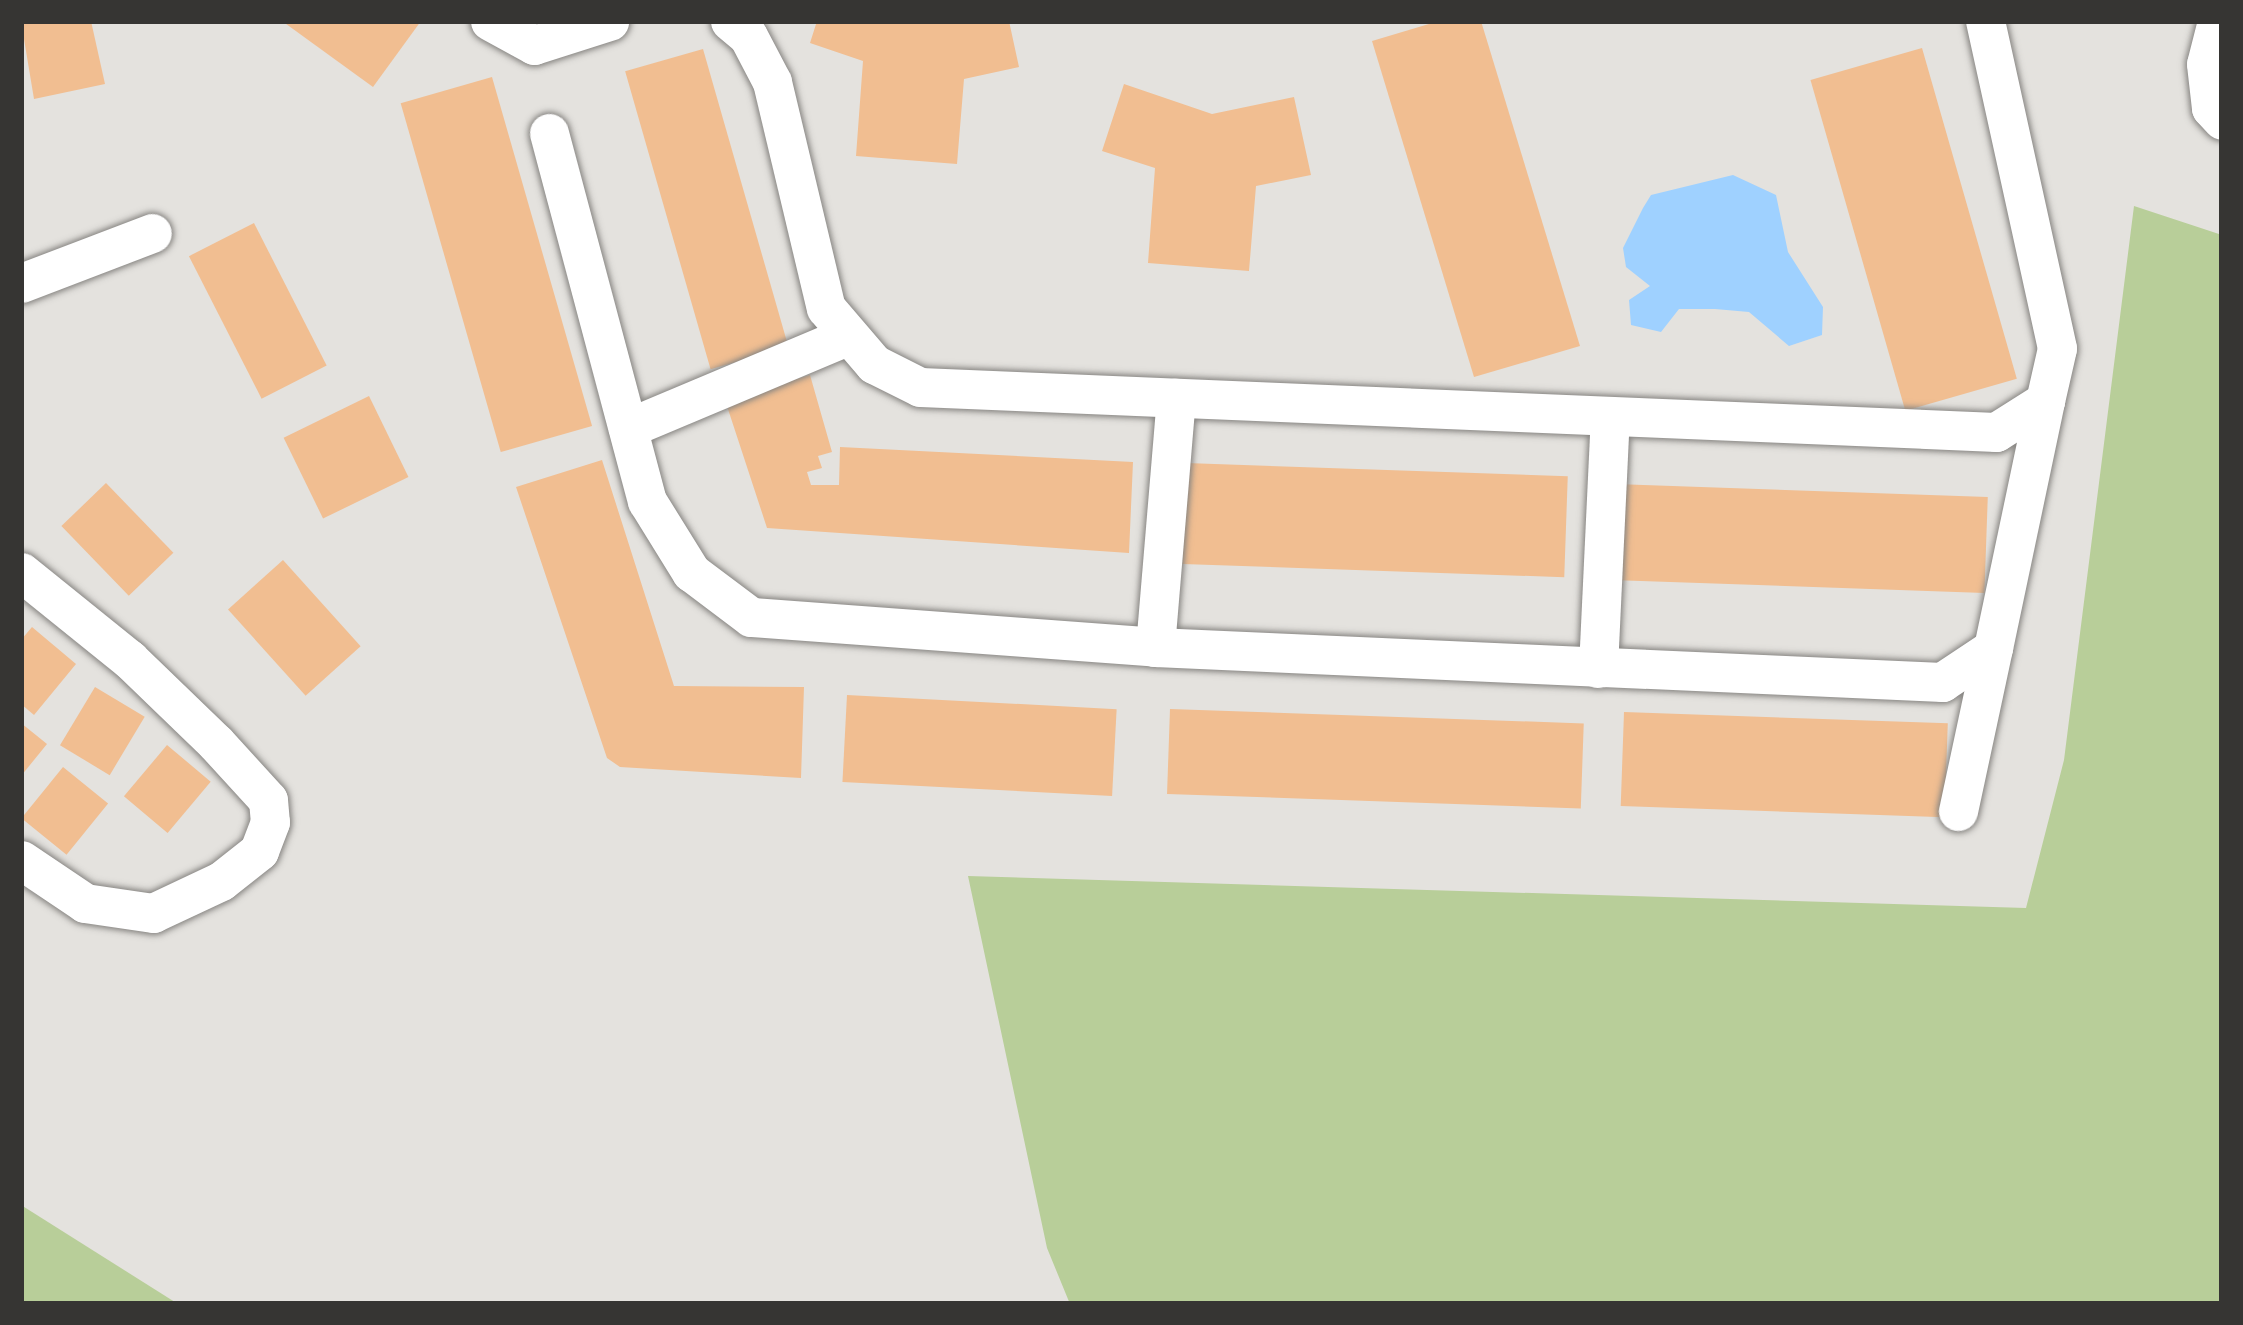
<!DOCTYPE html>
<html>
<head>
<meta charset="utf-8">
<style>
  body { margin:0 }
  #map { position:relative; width:2243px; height:1325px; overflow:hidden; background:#e4e2de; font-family:"Fira Sans",sans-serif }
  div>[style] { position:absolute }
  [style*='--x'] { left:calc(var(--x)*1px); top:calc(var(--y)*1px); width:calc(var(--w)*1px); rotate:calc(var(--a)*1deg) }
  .green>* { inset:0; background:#b8ce99 }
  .water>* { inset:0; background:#9fd1ff }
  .building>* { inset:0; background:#f1be91; transform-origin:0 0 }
  .roads { filter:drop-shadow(0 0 3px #878582) drop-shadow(0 0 3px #878582) }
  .minor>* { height:39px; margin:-19.5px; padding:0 19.5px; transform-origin:19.5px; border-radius:19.5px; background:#fff }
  span { translate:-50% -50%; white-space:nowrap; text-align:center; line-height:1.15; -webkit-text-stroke:12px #fff; paint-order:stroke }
  .frame { position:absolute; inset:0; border:24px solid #363533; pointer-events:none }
</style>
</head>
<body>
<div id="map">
  <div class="green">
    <i style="clip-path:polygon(2134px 206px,2222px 235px,2222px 1304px,1070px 1304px,1047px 1248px,968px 876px,2026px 908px,2064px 760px)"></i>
    <i style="clip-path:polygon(21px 1205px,178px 1304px,21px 1304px)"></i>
  </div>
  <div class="water">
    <i style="clip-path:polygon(1733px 175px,1776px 195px,1788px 252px,1823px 307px,1822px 335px,1789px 346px,1749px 312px,1715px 309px,1679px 309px,1661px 332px,1631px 325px,1629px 300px,1650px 286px,1626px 267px,1623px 248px,1643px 208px,1651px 195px)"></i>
  </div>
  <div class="building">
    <i style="clip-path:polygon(21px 21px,91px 21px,105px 84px,34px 99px)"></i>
    <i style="clip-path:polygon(282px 21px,421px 21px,373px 87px)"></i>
    <i style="clip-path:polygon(817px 21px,1009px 21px,1019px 67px,964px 79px,957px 164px,856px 156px,863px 61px,810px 43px)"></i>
    <i style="clip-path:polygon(1439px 21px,1481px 21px,1580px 346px,1474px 377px,1372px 41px)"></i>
    <i style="left:1922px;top:48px;width:344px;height:116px;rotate:74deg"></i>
    <i style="left:703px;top:49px;width:310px;height:81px;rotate:74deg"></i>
    <i style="left:492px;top:77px;width:363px;height:95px;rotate:74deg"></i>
    <i style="clip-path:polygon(1124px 84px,1212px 114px,1294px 97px,1311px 175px,1256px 186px,1249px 271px,1148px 263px,1155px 168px,1102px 151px)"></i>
    <i style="left:254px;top:223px;width:160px;height:73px;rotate:63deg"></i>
    <i style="clip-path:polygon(810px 375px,832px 452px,818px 456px,822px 468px,807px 472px,811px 485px,839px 485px,840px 447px,1133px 462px,1129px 553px,767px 528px,725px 400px)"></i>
    <i style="left:369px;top:396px;width:90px;height:95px;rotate:64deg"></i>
    <i style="clip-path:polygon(602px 460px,674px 686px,804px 687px,801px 778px,620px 767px,607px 758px,516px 487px)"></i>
    <i style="left:1186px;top:463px;width:382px;height:101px;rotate:2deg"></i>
    <i style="left:106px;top:483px;width:97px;height:62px;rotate:46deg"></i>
    <i style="left:1615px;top:484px;width:373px;height:96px;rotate:2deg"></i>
    <i style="left:283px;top:560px;width:116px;height:74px;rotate:48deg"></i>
    <i style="clip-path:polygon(32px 627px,76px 664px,34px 715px,21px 704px,21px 640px)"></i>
    <i style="left:95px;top:687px;width:58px;height:68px;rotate:31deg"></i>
    <i style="left:847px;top:695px;width:270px;height:87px;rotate:3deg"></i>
    <i style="left:1170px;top:709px;width:414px;height:85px;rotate:2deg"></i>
    <i style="left:1624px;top:712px;width:324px;height:94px;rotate:2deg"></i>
    <i style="clip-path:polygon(21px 723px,47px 744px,21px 776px)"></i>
    <i style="left:167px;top:745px;width:57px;height:67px;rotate:40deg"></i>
    <i style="left:63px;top:767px;width:58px;height:66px;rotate:39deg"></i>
  </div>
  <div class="roads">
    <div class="minor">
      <i style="--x:490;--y:21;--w:50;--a:28.6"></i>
      <i style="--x:534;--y:45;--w:79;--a:-17.7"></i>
      <i style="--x:730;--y:21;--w:23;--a:40"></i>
      <i style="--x:748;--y:36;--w:52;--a:62.4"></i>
      <i style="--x:772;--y:82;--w:232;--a:76.6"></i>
      <i style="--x:826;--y:308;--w:74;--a:49.4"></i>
      <i style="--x:874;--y:364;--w:51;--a:26.6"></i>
      <i style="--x:920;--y:387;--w:1077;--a:2.39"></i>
      <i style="--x:1996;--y:432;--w:58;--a:-32.3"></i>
      <i style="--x:2045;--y:401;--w:54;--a:-77.2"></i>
      <i style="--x:2057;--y:348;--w:335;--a:-102.4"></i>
      <i style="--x:2217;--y:21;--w:44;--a:104.3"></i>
      <i style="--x:2206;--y:64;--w:44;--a:83.5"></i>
      <i style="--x:2211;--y:108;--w:16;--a:47"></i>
      <i style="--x:549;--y:133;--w:381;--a:75.1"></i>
      <i style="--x:647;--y:501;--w:84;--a:58.2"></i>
      <i style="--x:691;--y:572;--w:75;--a:36.9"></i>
      <i style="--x:751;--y:617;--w:405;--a:4.2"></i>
      <i style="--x:1155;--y:647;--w:788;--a:2.55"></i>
      <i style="--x:1942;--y:682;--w:61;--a:-33.7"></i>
      <i style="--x:1993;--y:648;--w:252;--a:-78.1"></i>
      <i style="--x:21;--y:283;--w:140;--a:-20.9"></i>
      <i style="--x:628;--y:428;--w:234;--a:-22.8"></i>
      <i style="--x:21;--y:572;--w:139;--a:38.9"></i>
      <i style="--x:129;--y:659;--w:121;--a:44"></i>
      <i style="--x:216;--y:743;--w:77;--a:47.6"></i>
      <i style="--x:268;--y:800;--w:22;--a:85"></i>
      <i style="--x:270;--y:822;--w:31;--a:111"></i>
      <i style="--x:259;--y:851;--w:48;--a:141.7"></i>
      <i style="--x:221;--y:881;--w:75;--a:154.8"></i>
      <i style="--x:153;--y:913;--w:69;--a:-171.6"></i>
      <i style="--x:85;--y:903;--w:77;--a:-146.1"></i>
      <i style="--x:1155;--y:647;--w:250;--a:-85.2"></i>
      <i style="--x:1598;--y:668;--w:252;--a:-87.3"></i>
      <i style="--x:1958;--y:811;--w:167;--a:-77.9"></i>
    </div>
  </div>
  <div class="frame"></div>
</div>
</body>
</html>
